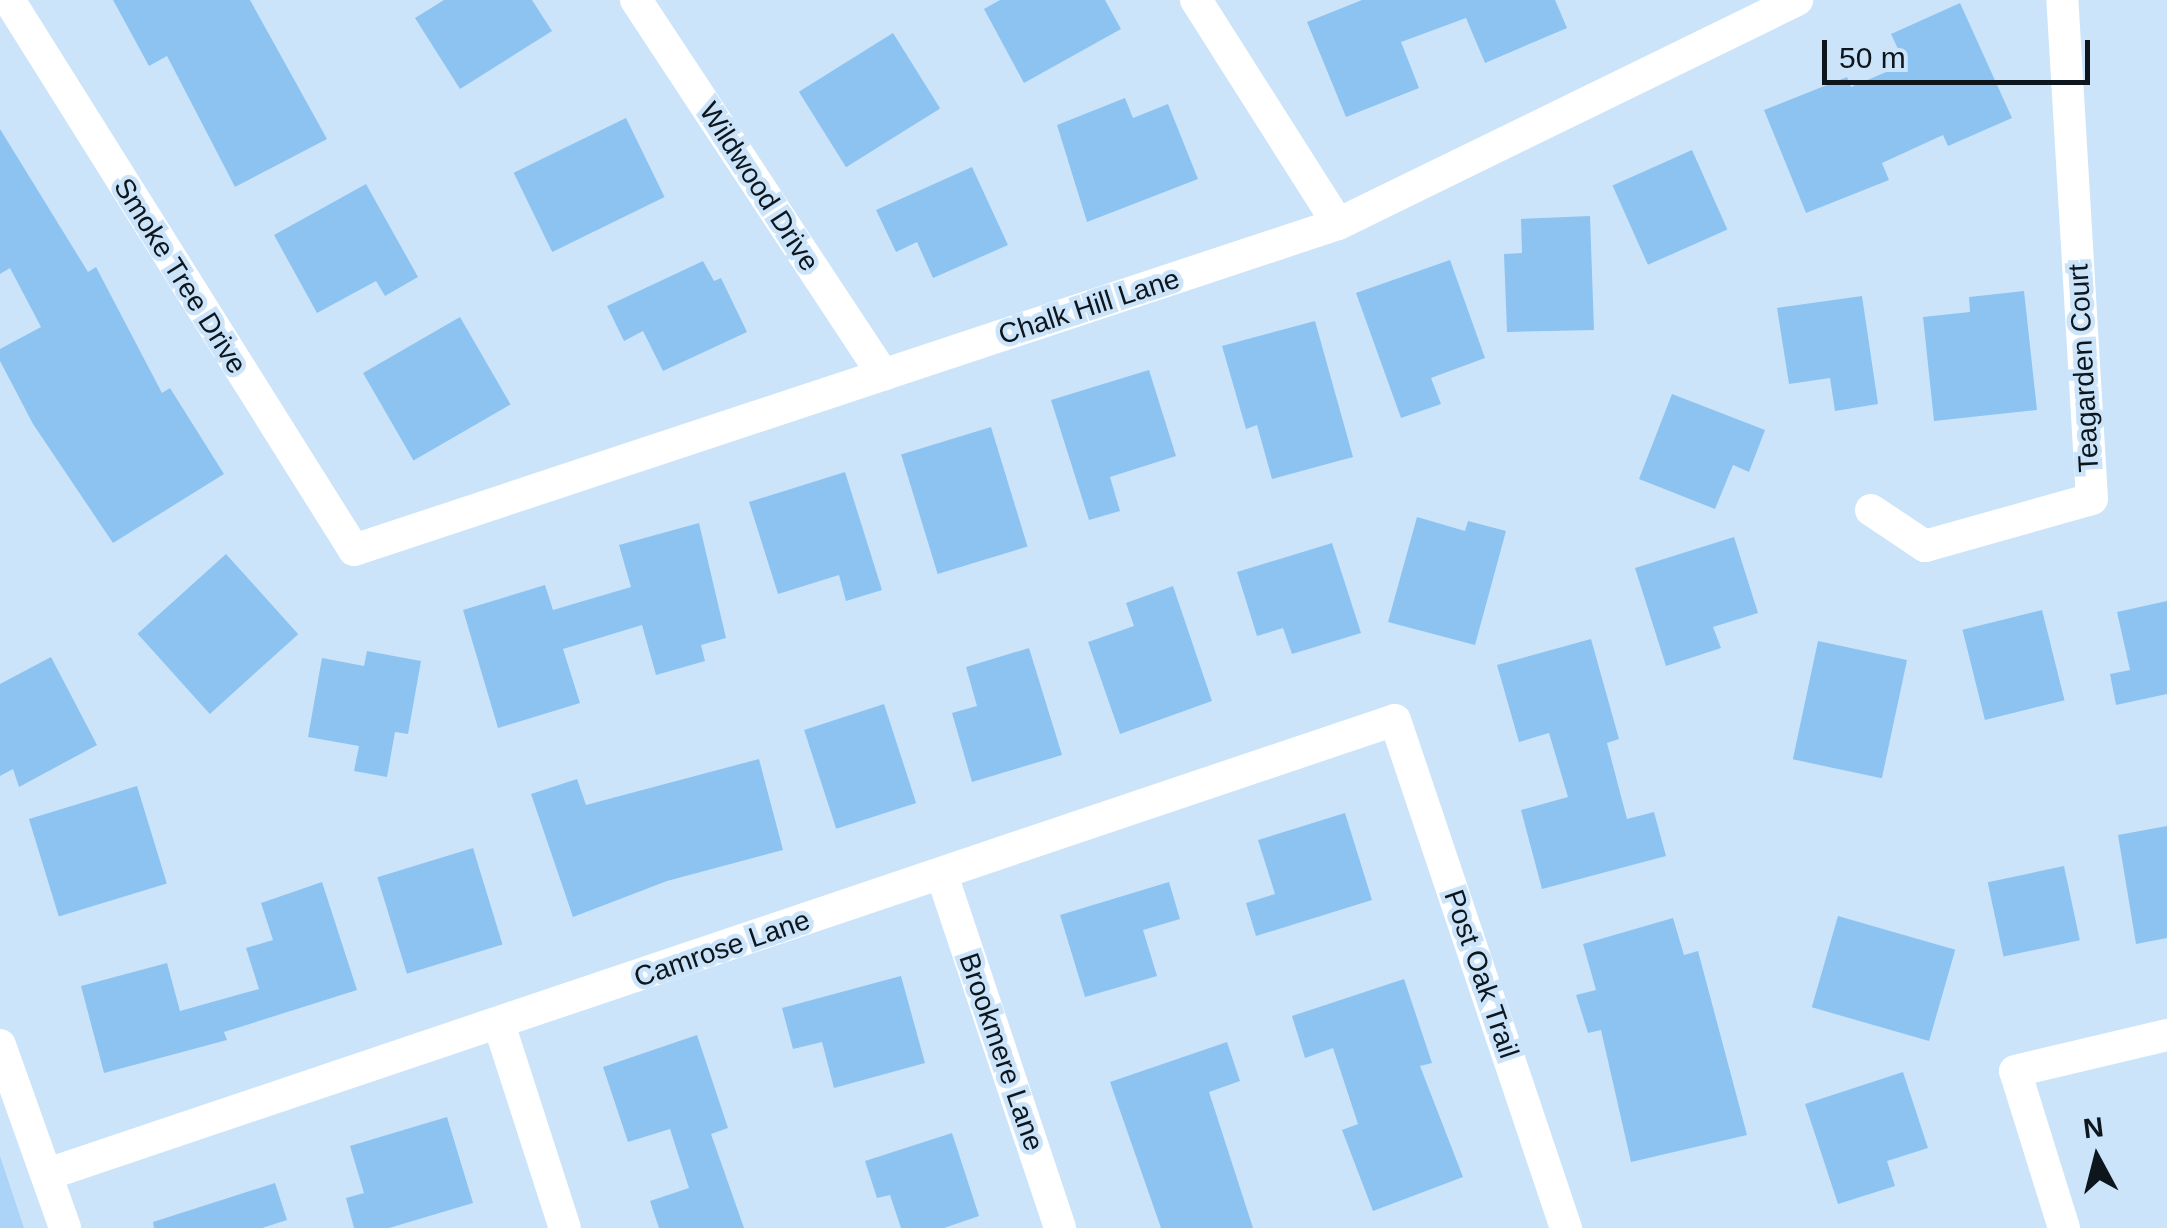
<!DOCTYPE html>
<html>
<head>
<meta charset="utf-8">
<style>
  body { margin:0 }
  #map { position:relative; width:2167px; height:1228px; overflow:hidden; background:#cce4fa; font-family:Helvetica,sans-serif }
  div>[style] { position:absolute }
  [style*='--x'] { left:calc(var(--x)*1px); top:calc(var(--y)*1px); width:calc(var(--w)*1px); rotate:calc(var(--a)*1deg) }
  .green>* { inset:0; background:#abd4f8 }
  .building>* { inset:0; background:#8dc3f1; transform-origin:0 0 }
  .minor>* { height:32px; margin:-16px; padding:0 16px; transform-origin:16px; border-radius:16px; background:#fff }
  span { translate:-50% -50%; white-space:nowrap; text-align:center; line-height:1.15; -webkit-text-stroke:9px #cce4fa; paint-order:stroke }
  .street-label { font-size:28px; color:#0d161d }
  .north { position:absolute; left:2047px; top:1108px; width:100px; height:100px; -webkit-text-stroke:8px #cce4fa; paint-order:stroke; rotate:353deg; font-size:28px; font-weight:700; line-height:40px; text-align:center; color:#0d161d }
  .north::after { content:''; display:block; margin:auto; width:35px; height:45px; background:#0d161d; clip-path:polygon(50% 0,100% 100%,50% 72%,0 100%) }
  .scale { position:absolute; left:1822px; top:40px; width:268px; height:45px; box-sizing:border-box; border:5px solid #0d161d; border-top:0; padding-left:12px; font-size:30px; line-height:35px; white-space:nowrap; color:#0d161d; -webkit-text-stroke:8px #cce4fa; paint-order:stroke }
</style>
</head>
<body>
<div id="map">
  <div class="green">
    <i style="clip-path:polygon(0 1156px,24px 1228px,0 1228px)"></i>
  </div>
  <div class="building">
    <i style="clip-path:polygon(113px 0,250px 0,327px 139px,235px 187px,167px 56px,149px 66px)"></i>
    <i style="clip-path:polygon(444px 0,532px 0,552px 31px,460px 89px,415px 18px)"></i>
    <i style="clip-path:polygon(1000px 0,1105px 0,1121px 29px,1024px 83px,984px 9px)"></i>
    <i style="clip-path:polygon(1362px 0,1555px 0,1567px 28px,1485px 63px,1466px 18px,1401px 42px,1419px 88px,1346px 117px,1307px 22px)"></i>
    <i style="clip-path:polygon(1960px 3px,2012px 118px,1948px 146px,1943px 135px,1882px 163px,1889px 180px,1806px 213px,1764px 110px,1847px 77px,1851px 87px,1905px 64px,1891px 34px)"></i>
    <i style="left:893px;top:33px;width:89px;height:111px;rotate:58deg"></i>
    <i style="clip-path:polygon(1125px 98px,1133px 118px,1168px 104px,1198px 179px,1087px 222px,1057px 125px)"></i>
    <i style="left:626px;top:118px;width:88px;height:125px;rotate:64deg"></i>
    <i style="clip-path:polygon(0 129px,88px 272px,96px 267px,162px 393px,170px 388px,224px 474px,113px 543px,33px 424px,0 361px,0 349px,41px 327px,10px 268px,0 274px)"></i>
    <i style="left:1692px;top:150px;width:87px;height:87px;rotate:66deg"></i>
    <i style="clip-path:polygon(972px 167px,1008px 245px,933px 278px,917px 242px,896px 252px,876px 210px)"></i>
    <i style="clip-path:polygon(366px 184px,418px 277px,385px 296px,376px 281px,317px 313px,274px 235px)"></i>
    <i style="clip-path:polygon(1590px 216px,1594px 330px,1507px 332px,1504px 254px,1522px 253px,1521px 219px)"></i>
    <i style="clip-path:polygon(1450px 260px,1485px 358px,1431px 378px,1441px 404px,1401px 418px,1356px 293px)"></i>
    <i style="clip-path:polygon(703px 261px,714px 281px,721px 278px,747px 332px,663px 371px,643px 331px,624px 341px,607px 306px)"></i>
    <i style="clip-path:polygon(2024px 291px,2037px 410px,1934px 421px,1923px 317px,1970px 312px,1969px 297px)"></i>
    <i style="clip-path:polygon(1862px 296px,1878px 404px,1835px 411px,1830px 378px,1789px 384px,1777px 308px)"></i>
    <i style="left:460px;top:317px;width:101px;height:112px;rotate:60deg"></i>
    <i style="clip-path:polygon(1315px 321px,1353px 457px,1272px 479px,1257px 425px,1246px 429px,1222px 346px)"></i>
    <i style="clip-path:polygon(1149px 370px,1176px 456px,1110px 477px,1120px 511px,1089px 520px,1051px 400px)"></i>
    <i style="clip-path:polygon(1672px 394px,1765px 430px,1749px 472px,1733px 465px,1715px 509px,1639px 479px)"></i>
    <i style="left:991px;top:427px;width:125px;height:94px;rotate:73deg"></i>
    <i style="clip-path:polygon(845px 472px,882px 590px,846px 601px,839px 575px,778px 594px,749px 502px)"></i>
    <i style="clip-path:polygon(1417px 517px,1465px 531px,1468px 521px,1506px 531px,1475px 645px,1388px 622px)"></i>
    <i style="clip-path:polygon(699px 523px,726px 638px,701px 645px,705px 661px,656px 675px,642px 625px,563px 649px,580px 703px,498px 728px,463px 610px,545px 585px,553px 610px,631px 587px,619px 545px)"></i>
    <i style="clip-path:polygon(1734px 537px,1758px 613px,1713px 627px,1721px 648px,1666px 666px,1635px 568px)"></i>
    <i style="clip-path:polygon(1332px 543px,1361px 633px,1292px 654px,1283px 628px,1257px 636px,1237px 572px)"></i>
    <i style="left:226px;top:554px;width:108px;height:119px;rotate:48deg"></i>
    <i style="clip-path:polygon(1173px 586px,1212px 701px,1120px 734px,1088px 642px,1134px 626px,1126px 603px)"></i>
    <i style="clip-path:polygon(2167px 601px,2167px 694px,2116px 705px,2110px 674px,2130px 670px,2117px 612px)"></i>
    <i style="left:2042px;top:610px;width:93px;height:82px;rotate:76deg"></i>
    <i style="clip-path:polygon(1591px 639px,1619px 739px,1607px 743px,1627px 819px,1654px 812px,1666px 856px,1542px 889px,1521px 810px,1568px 797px,1549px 733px,1519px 742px,1497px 665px)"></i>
    <i style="left:1818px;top:641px;width:91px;height:121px;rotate:12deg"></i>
    <i style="clip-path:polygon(1029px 648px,1062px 755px,972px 782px,952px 713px,977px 706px,966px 667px)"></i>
    <i style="clip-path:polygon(367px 651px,421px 661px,408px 734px,395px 732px,387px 777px,354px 771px,359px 746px,308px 737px,322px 658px,364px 666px)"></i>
    <i style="clip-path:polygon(51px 657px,97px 745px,19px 787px,13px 769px,0 776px,0 684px)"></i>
    <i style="left:884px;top:704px;width:104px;height:84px;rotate:72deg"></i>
    <i style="clip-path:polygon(759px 759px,783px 850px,667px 881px,573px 917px,531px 794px,577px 779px,586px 805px)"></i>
    <i style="left:137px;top:786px;width:102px;height:113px;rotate:73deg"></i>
    <i style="clip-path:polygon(1345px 813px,1372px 900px,1256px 936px,1246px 903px,1275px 894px,1258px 840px)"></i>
    <i style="clip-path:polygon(2167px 826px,2167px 938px,2136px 944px,2118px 835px)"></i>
    <i style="left:473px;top:848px;width:101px;height:100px;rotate:73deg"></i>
    <i style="left:2064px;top:866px;width:76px;height:78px;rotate:78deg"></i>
    <i style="clip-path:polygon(322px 882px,357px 990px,224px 1032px,227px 1040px,104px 1073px,81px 986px,167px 963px,180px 1011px,259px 989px,246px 948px,273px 940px,261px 903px)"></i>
    <i style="clip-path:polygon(1169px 882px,1180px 919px,1143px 930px,1157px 976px,1085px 997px,1060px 915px)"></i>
    <i style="left:1838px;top:916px;width:122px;height:95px;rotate:16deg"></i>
    <i style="clip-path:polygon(1673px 918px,1684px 955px,1698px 951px,1747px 1135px,1631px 1162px,1601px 1030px,1588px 1033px,1576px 995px,1596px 990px,1583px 944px)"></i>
    <i style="clip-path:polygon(901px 976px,925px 1063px,834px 1088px,822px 1042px,793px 1049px,782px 1008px)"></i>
    <i style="clip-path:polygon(1404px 979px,1432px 1063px,1420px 1066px,1463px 1177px,1373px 1211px,1342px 1130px,1358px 1124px,1333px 1048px,1305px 1058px,1292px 1016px)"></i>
    <i style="clip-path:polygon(697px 1035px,728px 1128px,711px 1134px,744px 1228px,659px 1228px,650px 1201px,689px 1188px,670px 1129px,628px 1142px,603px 1067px)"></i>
    <i style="clip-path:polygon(1227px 1042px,1240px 1081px,1209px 1092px,1253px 1228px,1161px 1228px,1110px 1082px)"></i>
    <i style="clip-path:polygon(1903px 1072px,1928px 1148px,1887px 1161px,1895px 1186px,1838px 1204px,1805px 1104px)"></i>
    <i style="clip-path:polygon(447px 1117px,473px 1203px,389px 1228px,354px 1228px,346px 1198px,364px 1193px,350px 1146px)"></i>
    <i style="clip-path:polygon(952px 1133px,979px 1216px,944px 1228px,901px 1228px,890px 1195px,877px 1198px,865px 1161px)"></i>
    <i style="clip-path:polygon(275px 1183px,287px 1220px,262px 1228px,154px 1228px,153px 1222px)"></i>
  </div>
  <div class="minor">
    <i style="--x:9;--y:0;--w:649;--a:57.9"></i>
    <i style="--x:354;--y:550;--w:1037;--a:-18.33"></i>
    <i style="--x:1338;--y:224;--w:511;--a:-26.01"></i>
    <i style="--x:636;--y:0;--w:449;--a:56.6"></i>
    <i style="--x:1196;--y:0;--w:265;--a:57.6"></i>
    <i style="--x:1871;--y:510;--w:65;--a:33.7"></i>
    <i style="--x:1925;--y:546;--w:173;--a:-15.7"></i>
    <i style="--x:2092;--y:499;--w:500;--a:-93.4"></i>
    <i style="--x:942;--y:875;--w:372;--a:71.5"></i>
    <i style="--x:499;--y:1024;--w:214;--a:72.1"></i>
    <i style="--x:0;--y:1045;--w:194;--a:70.4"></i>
    <i style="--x:48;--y:1174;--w:1421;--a:-18.63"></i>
    <i style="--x:1395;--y:720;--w:536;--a:71.4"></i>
    <i style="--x:2064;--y:1228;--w:164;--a:-107.3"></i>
    <i style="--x:2015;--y:1071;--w:156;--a:-13.3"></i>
  </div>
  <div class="street-label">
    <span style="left:759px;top:187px;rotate:57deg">Wildwood Drive</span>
    <span style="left:180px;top:276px;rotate:58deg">Smoke Tree Drive</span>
    <span style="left:1089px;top:307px;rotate:-18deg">Chalk Hill Lane</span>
    <span style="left:2084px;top:368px;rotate:-93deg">Teagarden Court</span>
    <span style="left:722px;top:949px;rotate:-19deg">Camrose Lane</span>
    <span style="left:1481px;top:974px;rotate:71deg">Post Oak Trail</span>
    <span style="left:1001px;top:1052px;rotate:71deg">Brookmere Lane</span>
  </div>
  <div class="north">N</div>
  <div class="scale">50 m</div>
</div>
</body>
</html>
